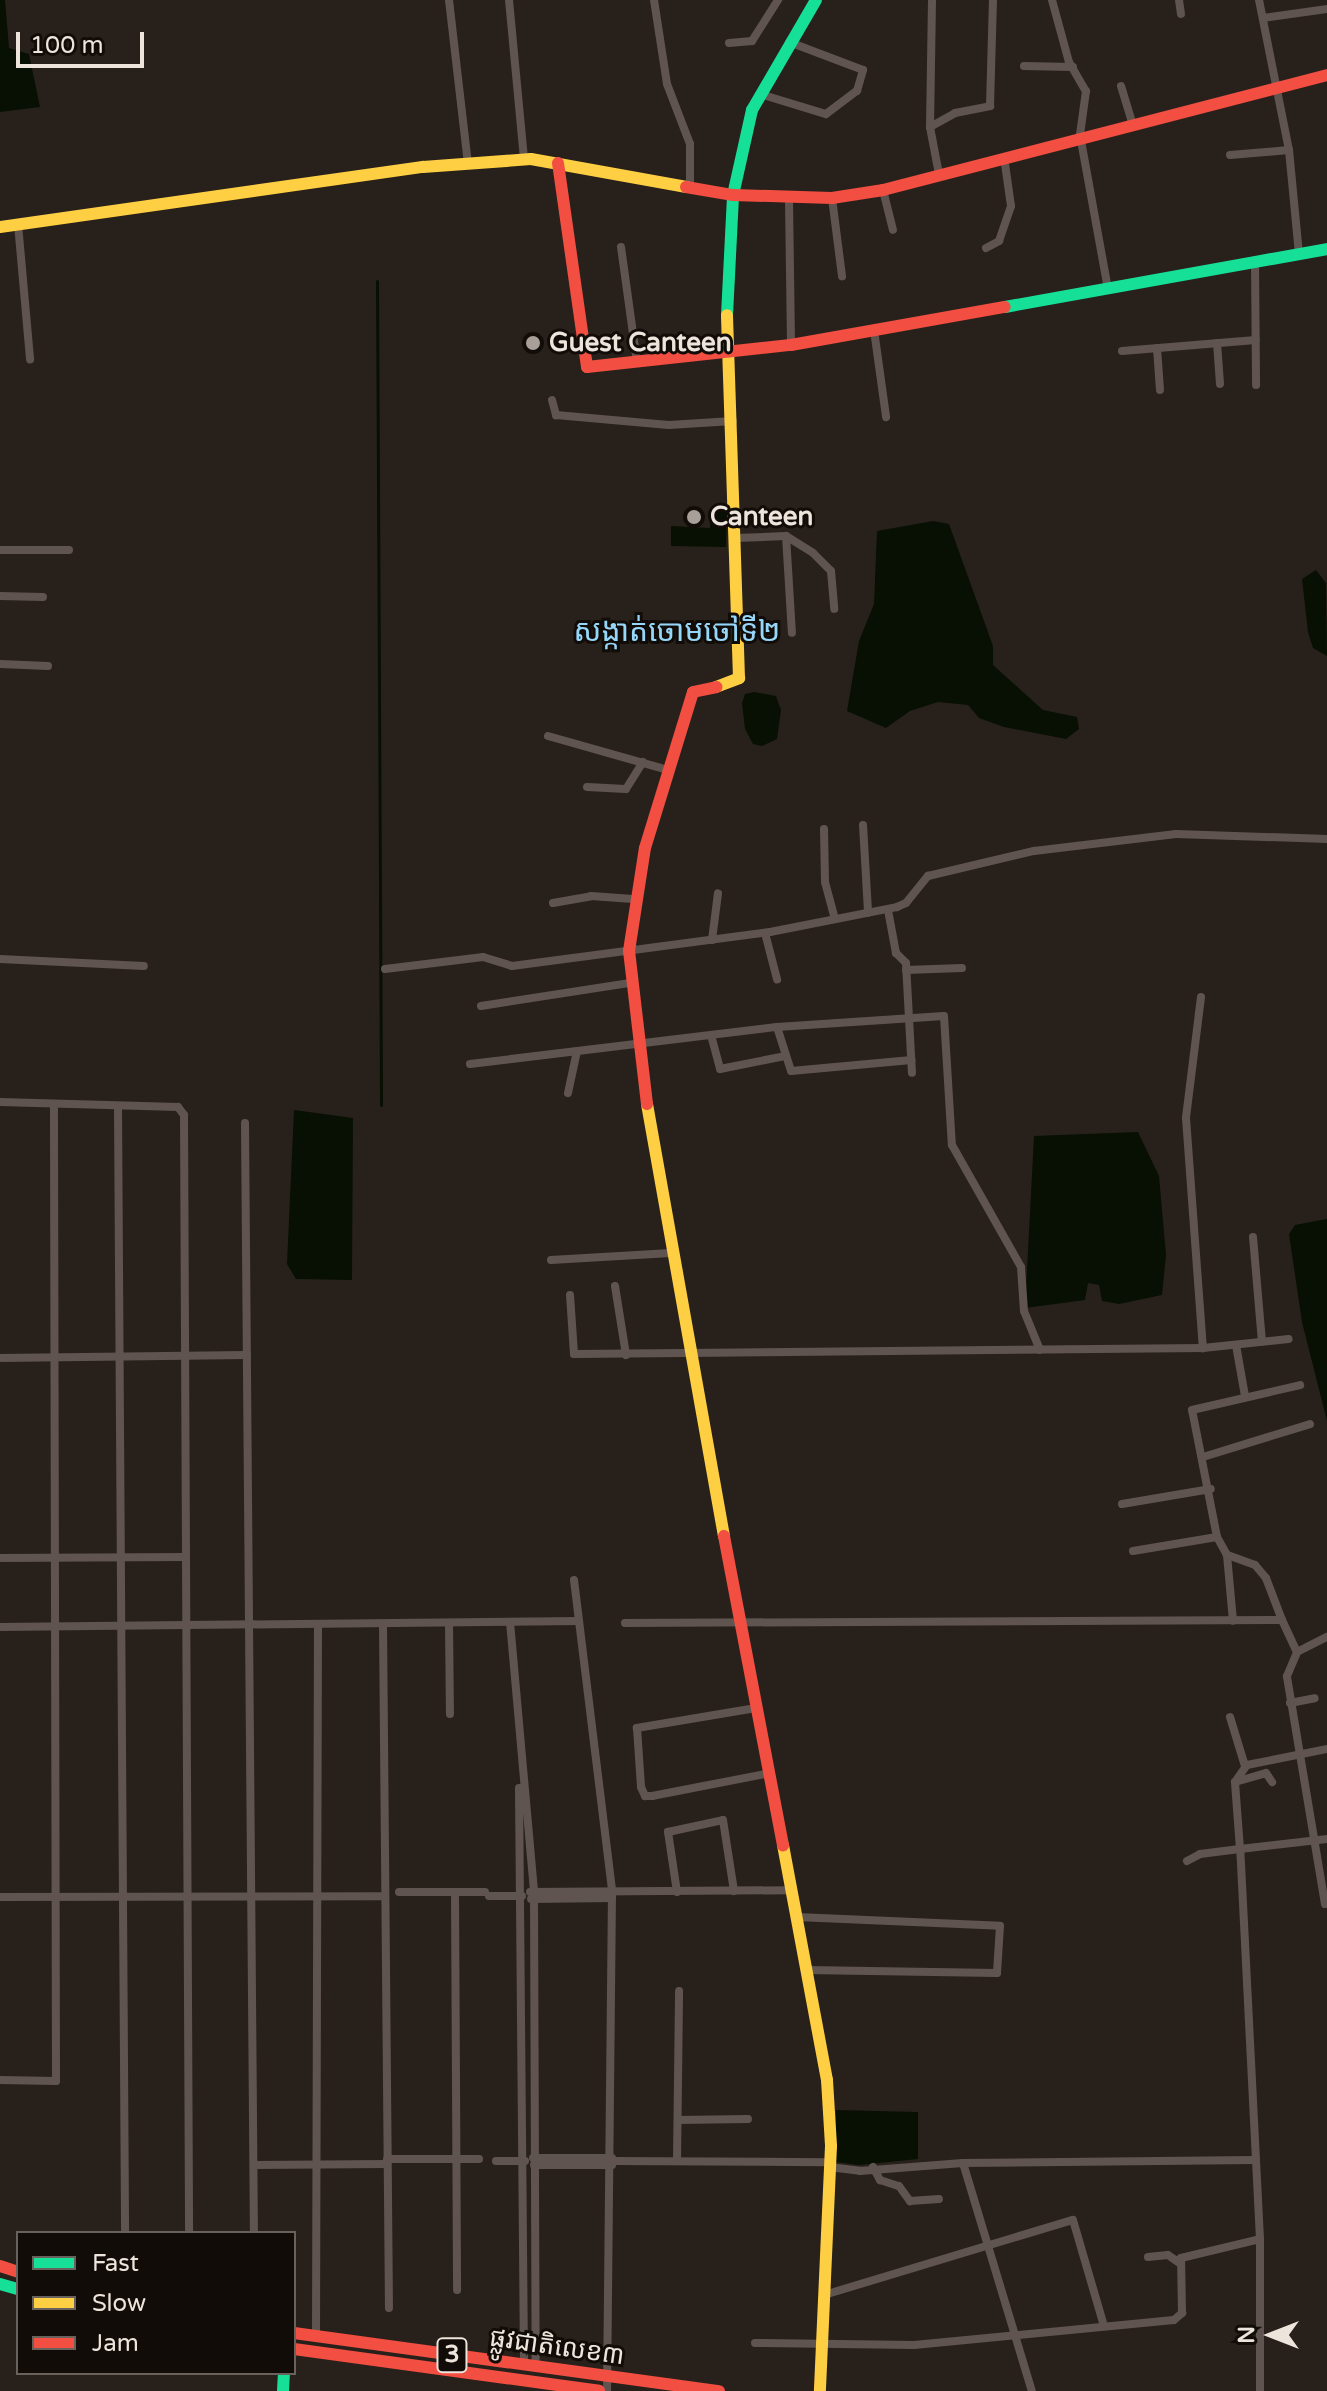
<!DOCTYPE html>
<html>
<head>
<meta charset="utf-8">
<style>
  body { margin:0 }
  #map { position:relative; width:1327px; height:2391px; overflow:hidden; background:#28211b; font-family:"Varela Round","Noto Sans Khmer",sans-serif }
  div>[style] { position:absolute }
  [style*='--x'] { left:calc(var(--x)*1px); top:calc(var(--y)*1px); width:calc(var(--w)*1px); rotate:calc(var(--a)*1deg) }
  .water>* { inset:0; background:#071002 }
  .stream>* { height:3px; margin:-1.5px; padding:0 1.5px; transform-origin:1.5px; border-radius:1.5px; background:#071002 }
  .street>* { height:8px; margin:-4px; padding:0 4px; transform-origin:4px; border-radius:4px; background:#605451 }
  .fast>* { height:12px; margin:-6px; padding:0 6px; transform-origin:6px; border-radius:6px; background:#16e098 }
  .slow>* { height:12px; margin:-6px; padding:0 6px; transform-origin:6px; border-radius:6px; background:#ffcf43 }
  .jam>* { height:12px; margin:-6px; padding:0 6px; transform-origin:6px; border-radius:6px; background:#f24e42 }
  .dots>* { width:22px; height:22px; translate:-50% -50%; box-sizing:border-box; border:4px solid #110c07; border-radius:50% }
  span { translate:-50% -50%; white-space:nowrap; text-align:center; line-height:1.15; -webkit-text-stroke:6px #110c07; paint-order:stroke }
  .shield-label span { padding:2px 6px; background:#110c07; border:2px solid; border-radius:6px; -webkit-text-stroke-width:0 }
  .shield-label { font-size:24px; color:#ede4dc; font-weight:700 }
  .poi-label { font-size:26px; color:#ede4dc; font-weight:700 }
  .left { translate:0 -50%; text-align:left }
  .street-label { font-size:26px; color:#ede4dc }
  .quarter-label { font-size:30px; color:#96d6f8 }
  .legend { position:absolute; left:16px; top:2231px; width:280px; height:144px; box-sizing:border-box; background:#110c07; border:2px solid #69625c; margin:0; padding:10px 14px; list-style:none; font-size:24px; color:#ede4dc }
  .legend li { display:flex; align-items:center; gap:16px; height:40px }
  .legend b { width:40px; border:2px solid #69625c }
  .north { position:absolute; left:1231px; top:2295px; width:80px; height:80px; -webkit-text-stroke:6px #110c07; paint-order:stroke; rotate:270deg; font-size:22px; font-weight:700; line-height:32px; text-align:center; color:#ede4dc }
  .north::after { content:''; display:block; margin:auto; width:28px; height:36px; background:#ede4dc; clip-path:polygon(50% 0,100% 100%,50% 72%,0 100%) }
  .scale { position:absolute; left:16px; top:32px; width:128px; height:36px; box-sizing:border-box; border:4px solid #ede4dc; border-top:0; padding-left:10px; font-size:24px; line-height:28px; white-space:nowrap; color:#ede4dc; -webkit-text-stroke:6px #110c07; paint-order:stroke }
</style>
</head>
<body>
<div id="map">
  <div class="water">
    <i style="clip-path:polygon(0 0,5px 0,9px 48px,29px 54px,40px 107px,0 112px)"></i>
    <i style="clip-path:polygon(727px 509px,726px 547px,671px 546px,671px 526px,710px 528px,711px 511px)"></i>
    <i style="clip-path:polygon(933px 521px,949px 524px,993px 646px,993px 665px,1043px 710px,1077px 717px,1079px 729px,1066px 739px,1004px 727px,979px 718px,968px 705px,938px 702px,910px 711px,886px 728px,847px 711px,859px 641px,874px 604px,877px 531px)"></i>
    <i style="clip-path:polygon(1316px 570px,1326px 583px,1327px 656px,1313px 648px,1308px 632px,1302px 579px)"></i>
    <i style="clip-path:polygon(754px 692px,776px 696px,781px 710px,777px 739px,762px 746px,753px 744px,745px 729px,742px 703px,745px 694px)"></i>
    <i style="clip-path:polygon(294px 1110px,353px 1118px,352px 1280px,296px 1279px,287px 1264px)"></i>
    <i style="clip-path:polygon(1138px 1132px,1159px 1176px,1166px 1255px,1162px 1295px,1119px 1304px,1102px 1301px,1099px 1285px,1088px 1283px,1085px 1300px,1025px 1308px,1034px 1136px)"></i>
    <i style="clip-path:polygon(1327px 1219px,1327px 1421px,1302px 1322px,1289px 1234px,1295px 1225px)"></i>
    <i style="clip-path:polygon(836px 2110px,918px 2112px,918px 2159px,859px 2165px,836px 2162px)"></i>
  </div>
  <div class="stream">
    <i style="--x:377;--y:281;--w:824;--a:89.72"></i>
  </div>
  <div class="street">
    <i style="--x:449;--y:0;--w:165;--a:83.4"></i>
    <i style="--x:509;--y:0;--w:160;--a:84.6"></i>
    <i style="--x:654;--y:0;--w:85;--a:81.2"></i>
    <i style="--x:667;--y:84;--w:64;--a:69"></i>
    <i style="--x:690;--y:144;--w:43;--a:90"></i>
    <i style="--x:932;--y:0;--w:127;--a:90.9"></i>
    <i style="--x:930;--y:127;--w:48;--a:79.2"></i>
    <i style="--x:1052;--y:0;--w:64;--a:74.7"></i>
    <i style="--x:1069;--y:62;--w:34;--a:60"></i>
    <i style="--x:1086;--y:91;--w:44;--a:97.8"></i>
    <i style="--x:1080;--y:135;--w:157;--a:79.7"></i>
    <i style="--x:1179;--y:0;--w:14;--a:82"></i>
    <i style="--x:1259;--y:0;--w:153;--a:78.7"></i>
    <i style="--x:1289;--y:150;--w:103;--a:84.5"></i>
    <i style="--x:1263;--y:18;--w:65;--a:-8"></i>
    <i style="--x:729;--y:43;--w:23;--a:-5"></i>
    <i style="--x:752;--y:41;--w:49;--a:-57.6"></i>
    <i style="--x:1024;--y:66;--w:49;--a:1.2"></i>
    <i style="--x:1121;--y:86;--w:39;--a:73"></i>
    <i style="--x:760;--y:94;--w:69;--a:16.9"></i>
    <i style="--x:826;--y:114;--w:39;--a:-37"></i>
    <i style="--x:857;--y:91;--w:22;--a:-74"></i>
    <i style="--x:863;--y:70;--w:79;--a:-159.3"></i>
    <i style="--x:930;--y:127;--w:29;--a:-29"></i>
    <i style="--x:955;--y:113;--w:36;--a:-11"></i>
    <i style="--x:990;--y:106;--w:106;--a:-88.4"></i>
    <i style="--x:1230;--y:155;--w:59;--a:-4.8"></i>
    <i style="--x:883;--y:190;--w:41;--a:76"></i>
    <i style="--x:832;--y:198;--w:79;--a:82.7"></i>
    <i style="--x:789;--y:200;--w:145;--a:89.2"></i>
    <i style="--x:18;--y:224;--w:136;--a:84.9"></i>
    <i style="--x:621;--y:247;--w:117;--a:82.1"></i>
    <i style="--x:986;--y:248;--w:15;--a:-28"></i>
    <i style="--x:999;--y:241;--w:37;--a:-71"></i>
    <i style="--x:1011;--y:206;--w:49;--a:-98.1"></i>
    <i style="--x:1255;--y:262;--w:123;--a:89.5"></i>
    <i style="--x:874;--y:330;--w:88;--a:82.1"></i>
    <i style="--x:1217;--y:343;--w:41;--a:85.8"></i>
    <i style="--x:1157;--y:348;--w:42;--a:85.9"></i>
    <i style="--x:1122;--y:351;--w:134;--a:-4.7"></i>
    <i style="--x:552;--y:400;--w:16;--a:75"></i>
    <i style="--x:556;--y:415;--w:113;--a:5.1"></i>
    <i style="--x:669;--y:425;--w:64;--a:-3.6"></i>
    <i style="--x:786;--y:536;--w:97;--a:86.5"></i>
    <i style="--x:735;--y:538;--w:51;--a:-2.2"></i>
    <i style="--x:786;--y:536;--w:32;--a:32"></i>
    <i style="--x:813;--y:553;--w:25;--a:45"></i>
    <i style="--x:831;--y:571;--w:38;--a:85"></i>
    <i style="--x:0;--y:550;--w:69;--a:0"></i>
    <i style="--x:0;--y:596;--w:43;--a:1.3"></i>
    <i style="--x:0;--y:664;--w:48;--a:2.4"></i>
    <i style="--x:548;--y:736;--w:125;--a:15.8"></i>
    <i style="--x:587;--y:787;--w:39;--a:3"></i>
    <i style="--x:626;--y:789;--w:32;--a:-58"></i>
    <i style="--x:863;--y:825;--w:88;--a:86.7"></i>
    <i style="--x:824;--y:829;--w:53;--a:88.9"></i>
    <i style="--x:825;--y:882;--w:38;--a:75"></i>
    <i style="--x:553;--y:903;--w:39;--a:-10"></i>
    <i style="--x:591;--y:896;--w:42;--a:4.1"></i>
    <i style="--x:888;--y:910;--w:44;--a:79.5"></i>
    <i style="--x:896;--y:953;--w:14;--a:45"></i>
    <i style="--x:906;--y:963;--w:110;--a:86.9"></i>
    <i style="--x:765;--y:933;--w:48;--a:75.4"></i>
    <i style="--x:712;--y:940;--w:47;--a:-82.7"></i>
    <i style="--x:0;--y:959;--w:144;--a:2.8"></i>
    <i style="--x:385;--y:969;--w:99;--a:-7"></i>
    <i style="--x:483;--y:957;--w:30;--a:17"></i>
    <i style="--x:512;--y:966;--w:260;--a:-7.5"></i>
    <i style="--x:770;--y:932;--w:129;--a:-11.1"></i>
    <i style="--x:897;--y:907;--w:10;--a:-24"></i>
    <i style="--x:906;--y:903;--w:35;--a:-51"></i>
    <i style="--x:928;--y:876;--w:109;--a:-13.3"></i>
    <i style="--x:1034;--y:851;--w:143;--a:-6.8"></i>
    <i style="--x:1176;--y:834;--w:151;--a:1.9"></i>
    <i style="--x:906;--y:970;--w:56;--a:-2"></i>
    <i style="--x:1201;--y:997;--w:122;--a:97.1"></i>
    <i style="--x:1186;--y:1118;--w:231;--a:85.8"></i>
    <i style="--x:481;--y:1006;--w:151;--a:-8.8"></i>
    <i style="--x:777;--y:1027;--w:167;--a:-3.8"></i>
    <i style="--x:944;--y:1016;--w:129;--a:86.5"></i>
    <i style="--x:952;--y:1145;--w:140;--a:60.5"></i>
    <i style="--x:1021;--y:1267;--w:44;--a:86.1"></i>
    <i style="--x:1024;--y:1311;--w:42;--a:67.7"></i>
    <i style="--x:711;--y:1035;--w:35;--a:75"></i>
    <i style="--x:720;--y:1069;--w:66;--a:-11.3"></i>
    <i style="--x:470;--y:1064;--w:309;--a:-6.9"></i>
    <i style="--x:777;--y:1027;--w:46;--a:72.3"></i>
    <i style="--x:791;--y:1071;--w:121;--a:-5.2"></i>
    <i style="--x:568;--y:1093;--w:43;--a:-77.9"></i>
    <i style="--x:0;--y:1102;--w:178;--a:1.6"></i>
    <i style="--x:178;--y:1107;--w:10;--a:53"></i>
    <i style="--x:184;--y:1115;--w:1118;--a:89.74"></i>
    <i style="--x:118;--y:1107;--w:1126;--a:89.64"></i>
    <i style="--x:245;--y:1123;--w:1110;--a:89.54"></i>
    <i style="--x:1253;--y:1237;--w:105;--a:85.1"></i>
    <i style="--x:551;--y:1260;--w:120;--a:-3.3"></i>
    <i style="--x:615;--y:1286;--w:70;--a:80.9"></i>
    <i style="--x:570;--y:1295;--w:59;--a:86.1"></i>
    <i style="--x:574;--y:1354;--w:629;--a:-0.55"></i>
    <i style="--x:1203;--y:1348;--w:86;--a:-6"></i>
    <i style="--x:1236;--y:1345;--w:52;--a:80"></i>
    <i style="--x:0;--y:1358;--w:247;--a:-0.7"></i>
    <i style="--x:1203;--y:1457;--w:112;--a:-17.1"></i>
    <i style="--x:1122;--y:1504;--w:90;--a:-9.6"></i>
    <i style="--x:1133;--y:1551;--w:85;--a:-9.5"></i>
    <i style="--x:1227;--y:1555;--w:66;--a:84.8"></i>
    <i style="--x:0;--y:1558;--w:185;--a:-0.3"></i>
    <i style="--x:574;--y:1580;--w:313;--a:83"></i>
    <i style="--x:612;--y:1891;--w:500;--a:90.57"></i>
    <i style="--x:1282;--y:1620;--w:45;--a:-110.9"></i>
    <i style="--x:1266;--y:1578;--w:17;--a:-130"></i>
    <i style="--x:1255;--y:1565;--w:30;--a:-160"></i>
    <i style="--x:1227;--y:1555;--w:21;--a:-119"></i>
    <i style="--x:1217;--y:1537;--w:129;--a:-101.1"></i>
    <i style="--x:1192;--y:1410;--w:111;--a:-13"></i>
    <i style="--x:510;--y:1622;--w:271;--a:84.9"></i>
    <i style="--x:534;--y:1892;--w:474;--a:89.8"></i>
    <i style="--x:449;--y:1623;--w:91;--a:89.4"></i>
    <i style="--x:625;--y:1623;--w:657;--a:-0.26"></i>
    <i style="--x:1282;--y:1620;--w:35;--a:65"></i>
    <i style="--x:383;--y:1624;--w:684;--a:89.5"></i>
    <i style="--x:0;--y:1627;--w:579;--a:-0.59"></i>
    <i style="--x:1290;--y:1703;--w:25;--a:-11"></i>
    <i style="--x:756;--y:1708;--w:121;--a:170.5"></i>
    <i style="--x:637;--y:1728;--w:59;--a:86.1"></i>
    <i style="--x:641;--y:1787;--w:10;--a:66"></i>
    <i style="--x:645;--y:1796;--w:7;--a:0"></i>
    <i style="--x:652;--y:1796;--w:120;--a:-11"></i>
    <i style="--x:1230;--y:1717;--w:51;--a:73"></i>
    <i style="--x:1235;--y:1782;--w:32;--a:-16"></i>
    <i style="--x:1266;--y:1773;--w:11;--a:56"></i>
    <i style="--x:519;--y:1788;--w:577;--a:89.5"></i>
    <i style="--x:1187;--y:1861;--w:15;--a:-28"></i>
    <i style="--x:1200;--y:1854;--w:40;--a:-7.1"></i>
    <i style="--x:1240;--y:1849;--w:67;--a:-94.3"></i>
    <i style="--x:1235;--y:1782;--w:21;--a:-55"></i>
    <i style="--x:1247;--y:1765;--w:82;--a:-11.3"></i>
    <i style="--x:399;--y:1892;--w:86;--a:0"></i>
    <i style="--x:455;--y:1892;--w:398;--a:89.7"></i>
    <i style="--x:530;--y:1892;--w:263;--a:-0.4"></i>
    <i style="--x:677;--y:1892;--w:61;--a:-98.5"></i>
    <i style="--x:668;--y:1832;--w:56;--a:-12.3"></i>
    <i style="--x:723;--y:1820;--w:72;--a:81.2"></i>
    <i style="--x:489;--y:1896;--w:33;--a:0"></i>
    <i style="--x:0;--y:1897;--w:384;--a:-0.1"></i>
    <i style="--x:531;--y:1899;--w:81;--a:-0.7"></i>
    <i style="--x:1325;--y:1904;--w:231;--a:-99.5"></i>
    <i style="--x:1287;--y:1676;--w:26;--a:-67"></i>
    <i style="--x:1297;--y:1652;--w:34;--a:-27"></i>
    <i style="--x:797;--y:1917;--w:203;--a:2.5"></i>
    <i style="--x:1000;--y:1926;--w:47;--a:93.7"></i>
    <i style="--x:997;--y:1973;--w:191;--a:-179.1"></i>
    <i style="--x:0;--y:2080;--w:56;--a:1"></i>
    <i style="--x:56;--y:2081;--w:977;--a:-90.12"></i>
    <i style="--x:678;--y:2120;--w:70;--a:-0.8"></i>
    <i style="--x:533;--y:2158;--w:79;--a:0"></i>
    <i style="--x:387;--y:2159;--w:92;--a:0"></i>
    <i style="--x:496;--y:2161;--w:29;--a:0"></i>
    <i style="--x:612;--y:2161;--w:217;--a:0.3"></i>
    <i style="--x:677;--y:2161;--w:170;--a:-89.3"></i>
    <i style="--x:963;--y:2163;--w:291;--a:-0.6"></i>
    <i style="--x:254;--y:2165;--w:133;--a:-0.4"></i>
    <i style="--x:534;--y:2165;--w:78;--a:0"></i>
    <i style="--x:829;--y:2167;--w:31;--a:7"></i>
    <i style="--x:860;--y:2171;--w:103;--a:-4.4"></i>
    <i style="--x:963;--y:2163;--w:238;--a:73.2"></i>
    <i style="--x:873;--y:2167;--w:15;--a:62"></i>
    <i style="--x:880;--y:2180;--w:20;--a:18"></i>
    <i style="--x:899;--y:2186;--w:19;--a:54"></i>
    <i style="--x:910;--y:2201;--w:29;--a:-4"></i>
    <i style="--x:1148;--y:2257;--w:20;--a:-6"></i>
    <i style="--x:1168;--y:2255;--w:12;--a:35"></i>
    <i style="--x:824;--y:2295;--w:260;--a:-16.8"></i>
    <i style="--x:1073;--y:2220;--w:110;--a:73.7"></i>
    <i style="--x:316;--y:2336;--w:711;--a:-89.84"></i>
    <i style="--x:755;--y:2343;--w:159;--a:0.7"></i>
    <i style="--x:914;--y:2345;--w:261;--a:-5.5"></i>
    <i style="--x:1174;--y:2320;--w:11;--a:-41"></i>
    <i style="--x:1182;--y:2313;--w:55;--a:-91"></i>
    <i style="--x:1181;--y:2258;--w:81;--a:-13.5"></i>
    <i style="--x:1260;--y:2391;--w:152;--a:-90"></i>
    <i style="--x:1260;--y:2239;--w:391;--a:-92.9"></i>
    <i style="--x:1240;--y:1849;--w:88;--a:-6.6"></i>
  </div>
  <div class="fast">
    <i style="--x:1005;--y:307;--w:327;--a:-10.2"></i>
    <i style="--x:727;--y:315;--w:120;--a:-87.1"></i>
    <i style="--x:733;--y:195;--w:87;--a:-77.4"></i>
    <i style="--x:752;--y:110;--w:127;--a:-59.8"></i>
    <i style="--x:0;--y:2284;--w:19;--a:16"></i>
    <i style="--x:283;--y:2391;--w:18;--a:-87"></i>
  </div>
  <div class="slow">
    <i style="--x:0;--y:227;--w:427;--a:-8.1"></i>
    <i style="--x:423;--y:167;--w:108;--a:-4.2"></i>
    <i style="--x:531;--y:159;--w:158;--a:10.2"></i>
    <i style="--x:716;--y:687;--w:25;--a:-21"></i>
    <i style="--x:739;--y:678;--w:363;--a:-91.9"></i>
    <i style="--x:647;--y:1104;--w:439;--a:79.9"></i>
    <i style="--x:783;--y:1845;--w:239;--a:79.4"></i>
    <i style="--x:827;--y:2080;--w:66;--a:86.5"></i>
    <i style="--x:831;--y:2146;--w:245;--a:92.6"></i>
  </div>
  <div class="jam">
    <i style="--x:558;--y:163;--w:206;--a:81.9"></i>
    <i style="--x:587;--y:367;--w:205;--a:-6.2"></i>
    <i style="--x:791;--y:345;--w:217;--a:-10.1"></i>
    <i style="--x:686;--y:187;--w:48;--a:9.7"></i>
    <i style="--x:733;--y:195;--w:99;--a:1.7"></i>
    <i style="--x:832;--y:198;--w:52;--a:-8.9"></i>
    <i style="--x:883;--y:190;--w:459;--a:-14.5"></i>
    <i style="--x:647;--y:1104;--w:154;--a:-96.7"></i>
    <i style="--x:629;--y:951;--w:104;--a:-81.2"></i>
    <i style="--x:645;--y:848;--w:163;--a:-72.9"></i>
    <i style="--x:693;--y:692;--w:24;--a:-12"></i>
    <i style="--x:724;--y:1536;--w:315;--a:79.2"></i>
    <i style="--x:0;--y:2266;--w:19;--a:18"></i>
    <i style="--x:294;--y:2333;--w:429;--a:7.8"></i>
    <i style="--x:294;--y:2349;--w:308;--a:7.8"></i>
  </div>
  <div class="dots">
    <i style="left:533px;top:343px;background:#a8a098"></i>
    <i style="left:694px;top:517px;background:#a8a098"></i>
  </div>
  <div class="shield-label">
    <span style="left:452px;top:2355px">3</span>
  </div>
  <div class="poi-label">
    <span class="left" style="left:549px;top:343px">Guest Canteen</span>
    <span class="left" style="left:710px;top:517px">Canteen</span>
  </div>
  <div class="street-label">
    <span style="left:557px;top:2347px;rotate:8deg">ផ្លូវជាតិលេខ៣</span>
  </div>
  <div class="quarter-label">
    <span style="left:677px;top:632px">សង្កាត់ចោមចៅទី២</span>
  </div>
  <ul class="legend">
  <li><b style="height:10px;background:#16e098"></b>Fast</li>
  <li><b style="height:10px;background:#ffcf43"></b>Slow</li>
  <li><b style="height:10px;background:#f24e42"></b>Jam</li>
  </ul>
  <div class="north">N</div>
  <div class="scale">100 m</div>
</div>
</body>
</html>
